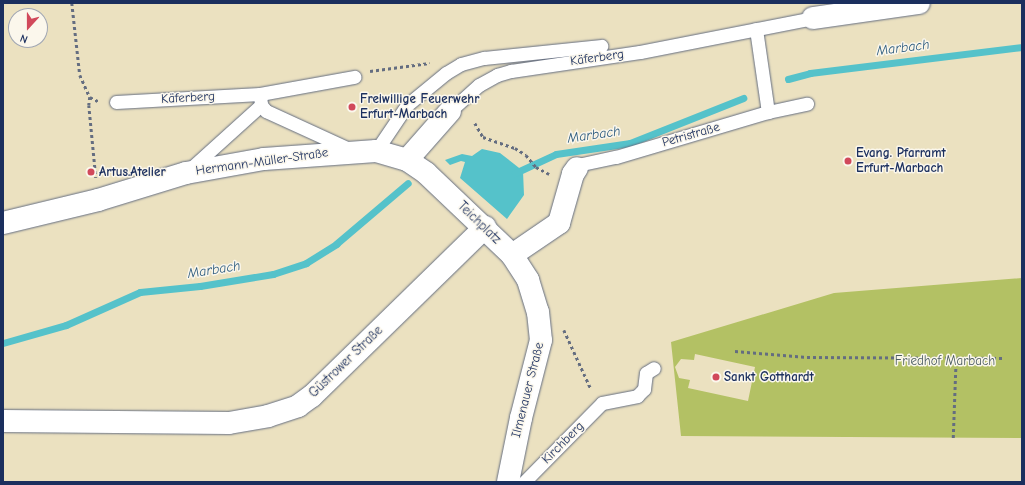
<!DOCTYPE html>
<html>
<head>
<meta charset="utf-8">
<style>
  body { margin:0 }
  #map { position:relative; width:1025px; height:485px; overflow:hidden; background:#ebe1c0; font-family:"Comic Neue",sans-serif }
  div>[style] { position:absolute }
  [style*='--x'] { left:calc(var(--x)*1px); top:calc(var(--y)*1px); width:calc(var(--w)*1px); rotate:calc(var(--a)*1deg) }
  .green>* { inset:0; background:#b3c164 }
  .water>* { inset:0; background:#55c2ca }
  .stream>* { height:7px; margin:-3.5px; padding:0 3.5px; transform-origin:3.5px; border-radius:3.5px; background:#55c2ca }
  .path>* { height:2.5px; margin-top:-1.25px; transform-origin:0; background:repeating-linear-gradient(90deg,#646d80 0 3px,transparent 0 6px) }
  .roads { filter:drop-shadow(0 0 1px #646d80) drop-shadow(0 0 1px #646d80) }
  .service>* { height:13px; margin:-6.5px; padding:0 6.5px; transform-origin:6.5px; border-radius:6.5px; background:#fff }
  .minor>* { height:22px; margin:-11px; padding:0 11px; transform-origin:11px; border-radius:11px; background:#fff }
  .tertiary>* { height:22px; margin:-11px; padding:0 11px; transform-origin:11px; border-radius:11px; background:#fff }
  .dots>* { width:11px; height:11px; translate:-50% -50%; box-sizing:border-box; border:2px solid #fbf7ec; border-radius:50% }
  span { translate:-50% -50%; white-space:nowrap; text-align:center; line-height:1.15; -webkit-text-stroke:3px #fbf7ec; paint-order:stroke }
  .street-label { font-size:13px; color:#1b2f5e }
  .poi-label { font-size:13px; color:#1b2f5e; font-weight:700 }
  .left { translate:0 -50%; text-align:left }
  .park-label { font-size:13px; color:#495b60 }
  .water-label { font-size:14px; color:#2c5b7e; font-style:italic }
  .frame { position:absolute; inset:0; border:4px solid #1b2f5e; pointer-events:none }
  .north { position:absolute; left:8px; top:8px; width:40px; height:40px; box-sizing:border-box; background:#fbf7ec; border:1px solid #a1a7b3; border-radius:50%; rotate:201deg; font-size:11px; font-weight:700; line-height:16px; text-align:center; color:#1b2f5e }
  .north::after { content:''; display:block; margin:auto; width:14px; height:18px; background:#d1495b; clip-path:polygon(50% 0,100% 100%,50% 72%,0 100%) }
</style>
</head>
<body>
<div id="map">
  <div class="green">
    <i style="clip-path:polygon(evenodd,1022px 278px,1022px 438px,681px 436px,671px 342px,834px 293px,1022px 278px,695px 354px,755px 367px,748px 401px,688px 388px,690px 380px,679px 378px,675px 367px,681px 359px,694px 360px,695px 354px)"></i>
  </div>
  <div class="water">
    <i style="clip-path:polygon(482px 149px,500px 153px,523px 171px,524px 195px,507px 219px,460px 178px,465px 162px,461px 161px,450px 165px,445px 160px,462px 154px,472px 156px)"></i>
  </div>
  <div class="stream">
    <i style="--x:788;--y:79;--w:23;--a:-15"></i>
    <i style="--x:810;--y:73;--w:214;--a:-7"></i>
    <i style="--x:515;--y:173;--w:45;--a:-24.9"></i>
    <i style="--x:556;--y:154;--w:75;--a:-8.5"></i>
    <i style="--x:630;--y:143;--w:122;--a:-21.7"></i>
    <i style="--x:3;--y:343;--w:66;--a:-15.9"></i>
    <i style="--x:66;--y:325;--w:81;--a:-24"></i>
    <i style="--x:140;--y:292;--w:60;--a:-5.7"></i>
    <i style="--x:200;--y:286;--w:74;--a:-9.3"></i>
    <i style="--x:273;--y:274;--w:35;--a:-18"></i>
    <i style="--x:306;--y:263;--w:36;--a:-32"></i>
    <i style="--x:336;--y:244;--w:94;--a:-40.3"></i>
  </div>
  <div class="path">
    <i style="--x:72;--y:3;--w:72;--a:83.7"></i>
    <i style="--x:80;--y:75;--w:24;--a:66"></i>
    <i style="--x:90;--y:97;--w:9;--a:27"></i>
    <i style="--x:370;--y:71;--w:60;--a:-7.7"></i>
    <i style="--x:90;--y:97;--w:8;--a:97"></i>
    <i style="--x:89;--y:105;--w:73;--a:84.5"></i>
    <i style="--x:475;--y:123;--w:16;--a:60"></i>
    <i style="--x:483;--y:137;--w:34;--a:19"></i>
    <i style="--x:515;--y:148;--w:13;--a:32"></i>
    <i style="--x:526;--y:155;--w:16;--a:50"></i>
    <i style="--x:536;--y:167;--w:15;--a:28"></i>
    <i style="--x:564;--y:330;--w:65;--a:65.4"></i>
    <i style="--x:735;--y:351;--w:72;--a:4.8"></i>
    <i style="--x:807;--y:357;--w:197;--a:0.3"></i>
    <i style="--x:953;--y:438;--w:80;--a:-87.9"></i>
  </div>
  <div class="roads">
    <div class="service">
      <i style="--x:756;--y:29;--w:84;--a:81.8"></i>
      <i style="--x:116;--y:102;--w:144;--a:-3.2"></i>
      <i style="--x:260;--y:94;--w:96;--a:-10.3"></i>
      <i style="--x:261;--y:105;--w:8;--a:50"></i>
      <i style="--x:266;--y:111;--w:94;--a:24.6"></i>
      <i style="--x:450;--y:111;--w:39;--a:-42"></i>
      <i style="--x:479;--y:85;--w:21;--a:-29"></i>
      <i style="--x:497;--y:75;--w:15;--a:-16"></i>
      <i style="--x:511;--y:71;--w:130;--a:-8.4"></i>
      <i style="--x:640;--y:52;--w:176;--a:-11.1"></i>
      <i style="--x:376;--y:151;--w:55;--a:-56"></i>
      <i style="--x:407;--y:105;--w:50;--a:-39.4"></i>
      <i style="--x:446;--y:73;--w:17;--a:-31"></i>
      <i style="--x:461;--y:64;--w:24;--a:-15"></i>
      <i style="--x:484;--y:58;--w:118;--a:-5.9"></i>
      <i style="--x:577;--y:168;--w:6;--a:-39"></i>
      <i style="--x:582;--y:164;--w:35;--a:-12"></i>
      <i style="--x:616;--y:157;--w:159;--a:-16.5"></i>
      <i style="--x:768;--y:112;--w:40;--a:-12"></i>
      <i style="--x:189;--y:170;--w:97;--a:-42.1"></i>
      <i style="--x:261;--y:105;--w:11;--a:-95"></i>
      <i style="--x:524;--y:482;--w:111;--a:-45.4"></i>
      <i style="--x:602;--y:403;--w:36;--a:-11"></i>
      <i style="--x:637;--y:396;--w:10;--a:-45"></i>
      <i style="--x:644;--y:389;--w:16;--a:-83"></i>
      <i style="--x:646;--y:373;--w:9;--a:-32"></i>
    </div>
    <div class="minor">
      <i style="--x:813;--y:18;--w:107;--a:-8.1"></i>
      <i style="--x:407;--y:160;--w:65;--a:-48.7"></i>
      <i style="--x:512;--y:255;--w:57;--a:-34.2"></i>
      <i style="--x:559;--y:223;--w:51;--a:-74.1"></i>
      <i style="--x:573;--y:174;--w:7;--a:-56"></i>
      <i style="--x:3;--y:421;--w:226;--a:0.5"></i>
      <i style="--x:229;--y:423;--w:40;--a:-10"></i>
      <i style="--x:268;--y:416;--w:32;--a:-18"></i>
      <i style="--x:298;--y:406;--w:17;--a:-36"></i>
      <i style="--x:312;--y:396;--w:242;--a:-44.3"></i>
    </div>
    <div class="tertiary">
      <i style="--x:3;--y:223;--w:98;--a:-13.6"></i>
      <i style="--x:98;--y:200;--w:92;--a:-17.1"></i>
      <i style="--x:186;--y:173;--w:79;--a:-10.2"></i>
      <i style="--x:264;--y:159;--w:112;--a:-4.1"></i>
      <i style="--x:376;--y:151;--w:32;--a:16"></i>
      <i style="--x:407;--y:160;--w:23;--a:34"></i>
      <i style="--x:426;--y:173;--w:119;--a:43.6"></i>
      <i style="--x:512;--y:255;--w:30;--a:57"></i>
      <i style="--x:528;--y:280;--w:34;--a:73"></i>
      <i style="--x:538;--y:312;--w:28;--a:84"></i>
      <i style="--x:541;--y:340;--w:81;--a:104.4"></i>
      <i style="--x:521;--y:418;--w:65;--a:101.5"></i>
    </div>
  </div>
  <div class="dots">
    <i style="left:352px;top:107px;background:#d1495b"></i>
    <i style="left:848px;top:161px;background:#d1495b"></i>
    <i style="left:91px;top:172px;background:#d1495b"></i>
    <i style="left:716px;top:377px;background:#d1495b"></i>
  </div>
  <div class="street-label">
    <span style="left:597px;top:58px;rotate:-8deg">Käferberg</span>
    <span style="left:188px;top:98px;rotate:-3deg">Käferberg</span>
    <span style="left:691px;top:135px;rotate:-16deg">Petristraße</span>
    <span style="left:262px;top:162px;rotate:-8deg">Hermann-Müller-Straße</span>
    <span style="left:479px;top:223px;rotate:44deg">Teichplatz</span>
    <span style="left:346px;top:362px;rotate:-44deg">Güstrower Straße</span>
    <span style="left:528px;top:390px;rotate:-76deg">Ilmenauer Straße</span>
    <span style="left:563px;top:443px;rotate:-45deg">Kirchberg</span>
  </div>
  <div class="poi-label">
    <span class="left" style="left:360px;top:107px">Freiwillige Feuerwehr<br>Erfurt-Marbach</span>
    <span class="left" style="left:856px;top:161px">Evang. Pfarramt<br>Erfurt-Marbach</span>
    <span class="left" style="left:99px;top:172px">Artus.Atelier</span>
    <span class="left" style="left:724px;top:377px">Sankt Gotthardt</span>
  </div>
  <div class="park-label">
    <span style="left:945px;top:361px">Friedhof Marbach</span>
  </div>
  <div class="water-label">
    <span style="left:903px;top:48px;rotate:-7deg">Marbach</span>
    <span style="left:594px;top:135px;rotate:-8deg">Marbach</span>
    <span style="left:214px;top:270px;rotate:-9deg">Marbach</span>
  </div>
  <div class="frame"></div>
  <div class="north">N</div>
</div>
</body>
</html>
